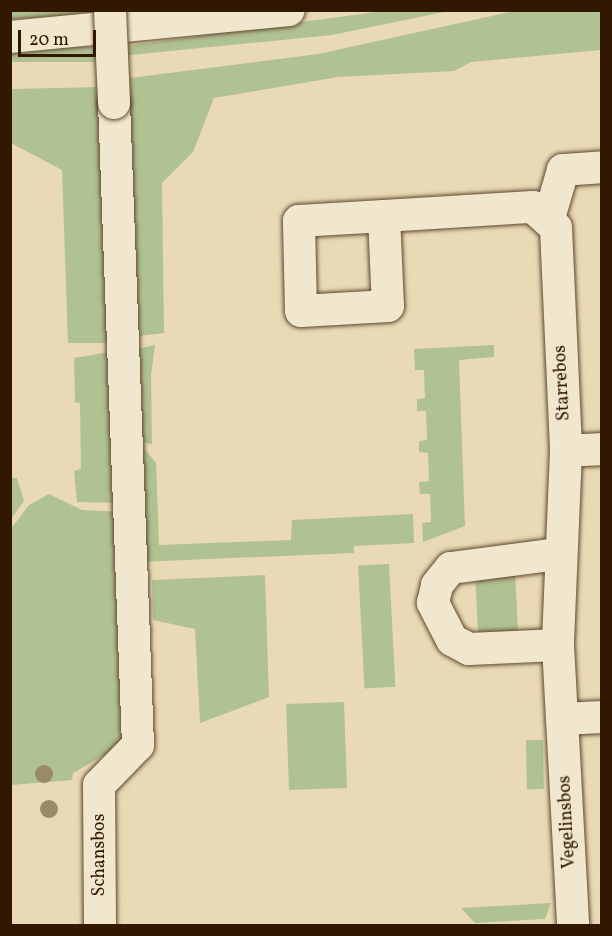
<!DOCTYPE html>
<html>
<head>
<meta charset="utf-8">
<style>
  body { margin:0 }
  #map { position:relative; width:612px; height:936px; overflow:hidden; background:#e9dab5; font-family:Vollkorn,serif }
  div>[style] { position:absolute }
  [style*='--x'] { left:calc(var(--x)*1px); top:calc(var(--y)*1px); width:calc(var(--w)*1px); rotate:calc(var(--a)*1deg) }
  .green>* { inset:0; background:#b0c192; transform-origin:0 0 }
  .roads { filter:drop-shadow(0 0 2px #60482e) drop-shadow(0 0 2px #60482e) }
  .minor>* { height:32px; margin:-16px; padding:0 16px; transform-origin:16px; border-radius:16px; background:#f1e7cf }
  .bridges { filter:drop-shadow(0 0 2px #60482e) drop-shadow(0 0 2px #60482e) }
  .minor-bridge>* { height:32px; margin:-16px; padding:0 16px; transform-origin:16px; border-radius:16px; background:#f1e7cf }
  .trees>* { width:18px; height:18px; margin:-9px; border-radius:50%; background:#998b6a }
  span { translate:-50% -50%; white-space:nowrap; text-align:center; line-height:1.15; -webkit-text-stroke:4.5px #f1e7cf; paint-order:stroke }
  .street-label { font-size:18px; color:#321801 }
  .frame { position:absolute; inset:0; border:12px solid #321801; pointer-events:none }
  .scale { position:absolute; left:18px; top:30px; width:78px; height:27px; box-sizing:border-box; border:3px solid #321801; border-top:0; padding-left:8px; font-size:18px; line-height:21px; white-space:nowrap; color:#321801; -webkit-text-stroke:4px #f1e7cf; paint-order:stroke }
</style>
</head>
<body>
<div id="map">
  <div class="green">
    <i style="clip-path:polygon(11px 11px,138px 11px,11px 19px)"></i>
    <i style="clip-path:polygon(383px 11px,449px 11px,332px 35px,120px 56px,119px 47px)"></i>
    <i style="clip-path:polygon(514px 11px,601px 11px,601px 50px,471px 62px,454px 71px,338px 77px,214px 98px,193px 152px,162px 183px,164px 333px,131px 337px,122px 79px,318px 54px)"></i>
    <i style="left:106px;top:47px;width:15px;height:96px;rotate:90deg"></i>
    <i style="clip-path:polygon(103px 87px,117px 343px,68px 343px,62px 170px,11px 143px,10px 89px)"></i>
    <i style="clip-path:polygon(155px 345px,151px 375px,152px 444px,134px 441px,131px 350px)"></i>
    <i style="clip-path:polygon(494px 345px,494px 357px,459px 360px,465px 526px,423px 542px,422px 523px,431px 522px,430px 494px,420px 494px,419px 482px,429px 481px,428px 453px,419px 452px,419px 441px,427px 440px,426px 411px,417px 411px,417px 399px,425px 398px,424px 370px,415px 370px,414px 349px)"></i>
    <i style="clip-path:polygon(116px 351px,123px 503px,77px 502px,74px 471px,81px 469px,80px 403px,75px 402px,74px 358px)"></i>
    <i style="clip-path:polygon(142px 446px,156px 463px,159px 545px,291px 540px,292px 520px,413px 514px,414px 543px,354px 546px,354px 553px,139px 562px)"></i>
    <i style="clip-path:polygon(11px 478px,17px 478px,24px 501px,11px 519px)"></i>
    <i style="clip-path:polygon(49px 494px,82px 510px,124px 512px,132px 739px,73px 773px,72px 780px,11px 785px,10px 530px,29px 505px)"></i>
    <i style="left:389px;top:564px;width:123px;height:31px;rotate:87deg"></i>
    <i style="left:515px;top:572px;width:60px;height:40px;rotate:87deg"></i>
    <i style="clip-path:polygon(265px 575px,269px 697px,200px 723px,195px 629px,153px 620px,152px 580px)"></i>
    <i style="left:344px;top:702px;width:86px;height:58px;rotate:88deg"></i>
    <i style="left:543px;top:740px;width:49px;height:17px;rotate:89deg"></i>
    <i style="clip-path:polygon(551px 903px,545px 919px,475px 923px,461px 908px)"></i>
  </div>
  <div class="roads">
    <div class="minor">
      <i style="--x:10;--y:37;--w:280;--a:-5.5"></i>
      <i style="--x:384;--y:216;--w:90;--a:87.5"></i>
      <i style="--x:388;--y:306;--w:87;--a:176.7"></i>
      <i style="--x:301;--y:311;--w:90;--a:-91.3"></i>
      <i style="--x:299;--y:221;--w:85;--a:-3.4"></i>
      <i style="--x:384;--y:216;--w:149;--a:-3.5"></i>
      <i style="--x:533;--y:207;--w:31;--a:42"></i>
      <i style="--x:556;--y:228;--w:223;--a:87.4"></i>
      <i style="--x:566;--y:451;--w:194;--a:92.4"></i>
      <i style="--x:558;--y:645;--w:281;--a:86.9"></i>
      <i style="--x:549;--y:218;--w:50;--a:-73.7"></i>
      <i style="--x:563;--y:170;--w:39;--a:-4"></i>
      <i style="--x:566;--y:451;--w:36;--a:-3"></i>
      <i style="--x:558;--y:645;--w:89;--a:177.4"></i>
      <i style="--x:469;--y:649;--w:19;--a:-152"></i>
      <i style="--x:452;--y:640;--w:42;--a:-117.2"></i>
      <i style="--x:433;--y:603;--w:18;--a:-77"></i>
      <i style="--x:437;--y:585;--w:22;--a:-51"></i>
      <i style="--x:451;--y:568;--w:109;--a:-7.4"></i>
      <i style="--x:562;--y:719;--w:40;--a:-2.9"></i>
      <i style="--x:100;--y:926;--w:141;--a:-90.4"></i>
      <i style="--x:99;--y:785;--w:56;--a:-45.7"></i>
      <i style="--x:138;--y:745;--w:642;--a:-92.14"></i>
    </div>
  </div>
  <div class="bridges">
    <div class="minor-bridge">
      <i style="--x:110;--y:10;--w:93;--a:87.5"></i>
    </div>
  </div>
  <div class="trees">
    <i style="left:44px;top:774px"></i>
    <i style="left:49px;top:809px"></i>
  </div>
  <div class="street-label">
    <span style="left:563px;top:383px;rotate:-93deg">Starrebos</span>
    <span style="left:568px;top:822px;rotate:-93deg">Vegelinsbos</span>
    <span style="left:100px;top:855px;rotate:-90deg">Schansbos</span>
  </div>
  <div class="frame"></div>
  <div class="scale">20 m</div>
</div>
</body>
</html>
